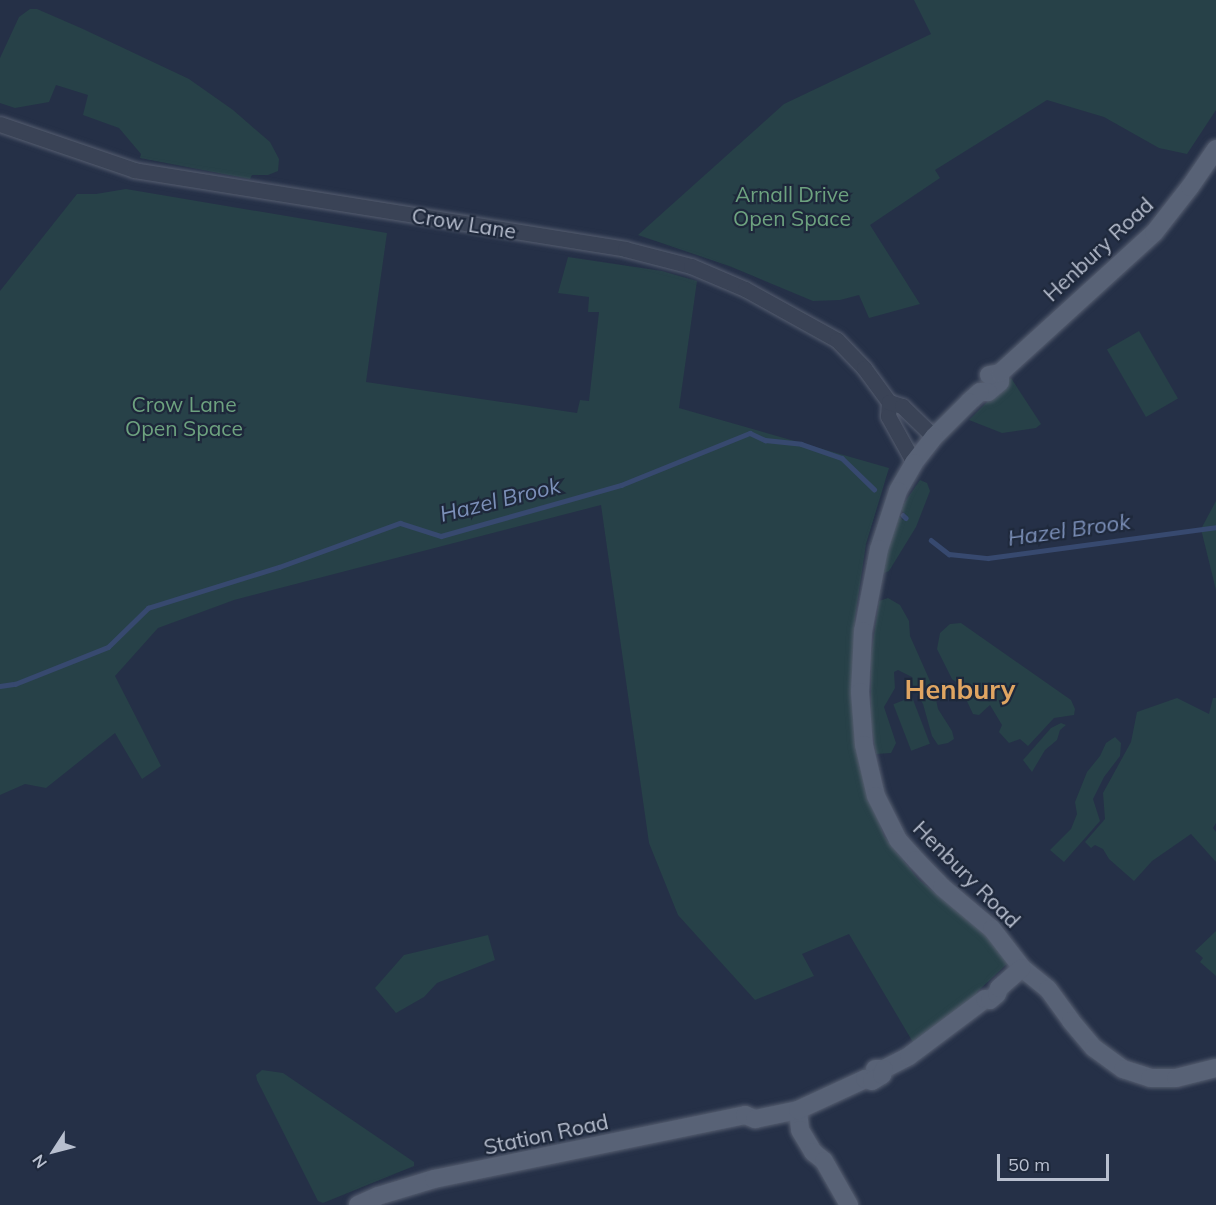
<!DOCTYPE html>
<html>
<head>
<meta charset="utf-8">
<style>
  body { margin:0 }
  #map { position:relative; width:1216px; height:1205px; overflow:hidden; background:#253047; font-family:Mulish,sans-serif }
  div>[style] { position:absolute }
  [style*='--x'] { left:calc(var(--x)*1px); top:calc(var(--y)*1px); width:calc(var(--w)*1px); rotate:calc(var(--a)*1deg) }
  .green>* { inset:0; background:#274148; transform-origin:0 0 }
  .stream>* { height:4.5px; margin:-2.25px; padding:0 2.25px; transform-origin:2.25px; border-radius:2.25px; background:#37496f }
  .roads { filter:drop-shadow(0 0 2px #565e70) drop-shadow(0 0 2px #565e70) }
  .minor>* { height:15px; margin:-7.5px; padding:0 7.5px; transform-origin:7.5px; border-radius:7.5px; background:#3a4356 }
  .major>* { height:18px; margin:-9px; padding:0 9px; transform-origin:9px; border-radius:9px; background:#586276 }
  span { translate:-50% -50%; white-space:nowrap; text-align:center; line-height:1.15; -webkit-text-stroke:4.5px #1e283b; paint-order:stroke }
  .park-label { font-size:21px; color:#6da27f }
  .street-label { font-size:21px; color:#b8bfcf }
  .water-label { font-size:22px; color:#7c90b9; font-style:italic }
  .district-label { font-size:27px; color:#e0a562; font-weight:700 }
  .north { position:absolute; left:24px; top:1121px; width:60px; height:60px; -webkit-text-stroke:4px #1e283b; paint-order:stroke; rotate:234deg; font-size:16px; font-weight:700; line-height:24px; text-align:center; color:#b8bfcf }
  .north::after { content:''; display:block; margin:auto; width:21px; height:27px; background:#b8bfcf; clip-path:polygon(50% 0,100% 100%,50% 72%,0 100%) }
  .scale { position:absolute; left:997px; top:1154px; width:112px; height:27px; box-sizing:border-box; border:3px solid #b8bfcf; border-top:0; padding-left:8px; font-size:18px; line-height:21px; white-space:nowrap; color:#b8bfcf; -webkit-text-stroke:4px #1e283b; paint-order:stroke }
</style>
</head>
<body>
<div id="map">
  <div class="green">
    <i style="clip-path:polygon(914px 0,1216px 0,1216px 110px,1187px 154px,1159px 148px,1104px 117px,1047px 100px,935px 170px,940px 178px,870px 225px,920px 304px,869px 318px,859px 295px,840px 300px,813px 301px,729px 266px,638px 235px,784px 104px,931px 34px)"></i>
    <i style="clip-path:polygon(30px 9px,37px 9px,83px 29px,189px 79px,233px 110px,270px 142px,279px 159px,278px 171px,268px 175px,252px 175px,250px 179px,140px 158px,141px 154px,119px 128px,83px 115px,88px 95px,56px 85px,49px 102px,15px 108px,0 103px,0 58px,19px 17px)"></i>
    <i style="clip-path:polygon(126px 189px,387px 233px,366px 382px,577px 413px,580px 400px,589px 401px,599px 312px,588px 312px,589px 297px,558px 293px,568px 257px,662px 271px,697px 281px,679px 408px,889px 468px,866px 544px,855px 618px,853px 712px,862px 774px,884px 836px,918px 879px,978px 927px,1009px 962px,977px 992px,976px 999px,914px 1044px,849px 934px,802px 954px,814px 976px,755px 1000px,678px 915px,649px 843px,601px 505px,234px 600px,158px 628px,115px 676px,161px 766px,142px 779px,115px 733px,46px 788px,25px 784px,0 795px,0 291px,77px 194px,96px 194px)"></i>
    <i style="left:1139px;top:331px;width:78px;height:37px;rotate:60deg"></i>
    <i style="clip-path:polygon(1011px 378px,1041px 424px,1036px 428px,1002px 433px,969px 420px)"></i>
    <i style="clip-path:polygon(920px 480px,927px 483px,930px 491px,916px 527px,889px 571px,879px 575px,897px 515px,903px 520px,907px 516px,900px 509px)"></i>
    <i style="clip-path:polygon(1216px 501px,1216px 590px,1201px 529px)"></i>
    <i style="clip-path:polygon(888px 598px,900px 605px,909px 621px,910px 636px,934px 690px,938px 709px,952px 731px,954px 739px,948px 743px,938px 745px,932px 736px,923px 704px,913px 688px,912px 677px,898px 670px,894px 672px,895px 688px,884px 707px,896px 743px,891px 753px,876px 754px,871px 723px,871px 655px,879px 601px)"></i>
    <i style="clip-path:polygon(961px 623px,1071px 700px,1075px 709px,1074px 715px,1054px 718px,1028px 746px,1020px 739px,1009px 743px,999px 732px,1002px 725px,990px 705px,979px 715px,973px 714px,965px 697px,968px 691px,952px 679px,937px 649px,940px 633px,950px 624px)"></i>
    <i style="left:912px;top:697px;width:50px;height:20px;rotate:69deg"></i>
    <i style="clip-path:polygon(1177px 698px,1209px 714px,1213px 698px,1216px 698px,1216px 823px,1213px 828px,1216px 832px,1216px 862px,1191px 834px,1152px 861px,1134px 881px,1109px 859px,1103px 849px,1095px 845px,1091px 848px,1085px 842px,1105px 819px,1103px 793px,1131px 742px,1137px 712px)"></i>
    <i style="clip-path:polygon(1061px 723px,1066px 725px,1060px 730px,1057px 740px,1045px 750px,1032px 772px,1023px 760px,1051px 728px)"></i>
    <i style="clip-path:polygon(1115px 737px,1121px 743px,1120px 756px,1104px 777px,1093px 799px,1100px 821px,1064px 862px,1050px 850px,1071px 829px,1077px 814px,1075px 802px,1087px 772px,1100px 756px,1106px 743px)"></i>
    <i style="clip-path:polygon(1216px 931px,1216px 976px,1200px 962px,1203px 958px,1195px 951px)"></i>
    <i style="clip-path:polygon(488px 935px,495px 960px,437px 983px,424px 997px,396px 1013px,375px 988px,404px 955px)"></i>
    <i style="clip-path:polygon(262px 1070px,283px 1073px,414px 1162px,414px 1166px,323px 1203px,318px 1201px,257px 1080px,256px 1075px)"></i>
  </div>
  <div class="stream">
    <i style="--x:903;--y:515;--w:4;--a:45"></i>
    <i style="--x:931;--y:540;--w:23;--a:38"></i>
    <i style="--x:949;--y:554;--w:39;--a:6"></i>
    <i style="--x:988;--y:558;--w:230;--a:-7.7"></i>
    <i style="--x:0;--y:686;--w:15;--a:-8"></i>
    <i style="--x:15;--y:684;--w:100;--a:-21.7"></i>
    <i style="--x:108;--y:647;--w:56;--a:-44.3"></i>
    <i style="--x:148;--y:608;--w:137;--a:-17.4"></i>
    <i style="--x:279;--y:567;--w:129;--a:-20"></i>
    <i style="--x:400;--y:523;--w:43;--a:17.6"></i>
    <i style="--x:441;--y:536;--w:187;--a:-15.8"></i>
    <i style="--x:621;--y:485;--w:139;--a:-22"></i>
    <i style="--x:750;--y:433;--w:17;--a:25"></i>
    <i style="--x:765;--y:440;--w:36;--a:6"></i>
    <i style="--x:801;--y:444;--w:43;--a:18.9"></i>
    <i style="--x:842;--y:458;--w:45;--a:44.1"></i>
  </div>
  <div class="roads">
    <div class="minor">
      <i style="--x:0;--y:124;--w:142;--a:18.9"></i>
      <i style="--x:134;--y:170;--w:497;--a:9.1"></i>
      <i style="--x:625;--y:249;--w:68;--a:14.4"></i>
      <i style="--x:691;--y:266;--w:59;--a:23.1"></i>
      <i style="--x:745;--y:289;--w:105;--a:29"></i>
      <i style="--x:837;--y:340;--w:39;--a:46"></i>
      <i style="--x:864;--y:368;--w:42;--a:53.7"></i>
      <i style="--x:889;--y:402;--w:14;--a:94"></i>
      <i style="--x:888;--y:416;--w:54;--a:61"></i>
      <i style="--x:889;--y:402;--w:14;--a:17"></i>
      <i style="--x:902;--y:406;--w:45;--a:44.1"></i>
    </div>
    <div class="major">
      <i style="--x:1000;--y:373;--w:9;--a:90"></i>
      <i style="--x:1000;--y:382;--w:16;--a:140"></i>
      <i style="--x:988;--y:392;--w:8;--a:180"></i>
      <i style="--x:980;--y:392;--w:15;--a:138"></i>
      <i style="--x:969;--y:402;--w:49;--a:135"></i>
      <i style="--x:934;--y:437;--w:33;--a:128"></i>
      <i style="--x:914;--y:463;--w:32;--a:120"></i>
      <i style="--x:898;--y:491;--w:61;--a:108.1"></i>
      <i style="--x:879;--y:549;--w:84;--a:101"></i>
      <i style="--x:863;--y:631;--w:61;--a:92.8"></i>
      <i style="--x:860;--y:692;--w:53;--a:85.7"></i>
      <i style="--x:864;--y:745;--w:52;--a:76.8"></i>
      <i style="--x:876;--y:796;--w:49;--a:63.4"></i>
      <i style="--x:898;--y:840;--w:27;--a:48"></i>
      <i style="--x:916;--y:860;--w:37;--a:46"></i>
      <i style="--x:942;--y:887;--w:65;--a:40"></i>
      <i style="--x:992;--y:929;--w:49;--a:52.4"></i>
      <i style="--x:1022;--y:968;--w:33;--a:39"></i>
      <i style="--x:1048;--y:989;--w:39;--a:54"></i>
      <i style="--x:1071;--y:1021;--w:35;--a:50"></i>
      <i style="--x:1094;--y:1048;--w:36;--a:36"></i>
      <i style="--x:1123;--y:1069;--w:28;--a:18"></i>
      <i style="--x:1150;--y:1078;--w:26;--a:0"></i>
      <i style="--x:1176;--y:1078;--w:41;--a:-14"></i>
      <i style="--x:989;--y:375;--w:11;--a:-10"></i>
      <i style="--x:1000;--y:373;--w:208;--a:-42.3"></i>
      <i style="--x:1154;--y:233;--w:58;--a:-52"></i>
      <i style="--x:1190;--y:187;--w:46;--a:-55.6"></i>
      <i style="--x:875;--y:1069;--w:9;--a:0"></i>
      <i style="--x:884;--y:1069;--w:28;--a:-27"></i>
      <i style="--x:909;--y:1056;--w:95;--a:-36.9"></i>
      <i style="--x:985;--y:999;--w:5;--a:11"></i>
      <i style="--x:990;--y:1000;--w:9;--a:-41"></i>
      <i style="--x:997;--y:994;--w:6;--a:-72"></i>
      <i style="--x:999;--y:988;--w:30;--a:-41"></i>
      <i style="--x:798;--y:1110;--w:20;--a:84"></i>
      <i style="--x:800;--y:1130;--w:26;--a:59"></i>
      <i style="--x:813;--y:1152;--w:14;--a:39"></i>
      <i style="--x:824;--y:1161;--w:51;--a:60.4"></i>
      <i style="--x:358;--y:1205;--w:22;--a:-24"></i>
      <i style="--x:378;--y:1196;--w:59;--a:-16.9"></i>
      <i style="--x:434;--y:1179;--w:318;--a:-11.6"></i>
      <i style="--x:745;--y:1115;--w:11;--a:22"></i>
      <i style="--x:755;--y:1119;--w:44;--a:-11.8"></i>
      <i style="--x:798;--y:1110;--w:74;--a:-24.8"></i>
      <i style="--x:865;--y:1079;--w:7;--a:16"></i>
      <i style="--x:872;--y:1081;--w:12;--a:-31"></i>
      <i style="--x:882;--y:1075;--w:6;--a:-72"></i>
    </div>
  </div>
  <div class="park-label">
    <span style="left:792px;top:206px">Arnall Drive<br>Open Space</span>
    <span style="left:184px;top:416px">Crow Lane<br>Open Space</span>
  </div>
  <div class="street-label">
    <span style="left:464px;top:223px;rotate:9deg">Crow Lane</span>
    <span style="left:1098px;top:249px;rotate:-43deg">Henbury Road</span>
    <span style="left:967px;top:874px;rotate:45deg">Henbury Road</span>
    <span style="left:546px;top:1134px;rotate:-12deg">Station Road</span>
  </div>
  <div class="water-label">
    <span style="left:500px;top:500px;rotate:-14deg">Hazel Brook</span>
    <span style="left:1069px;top:530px;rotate:-8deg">Hazel Brook</span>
  </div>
  <div class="district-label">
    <span style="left:960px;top:690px">Henbury</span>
  </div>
  <div class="north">N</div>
  <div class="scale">50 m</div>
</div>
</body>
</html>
